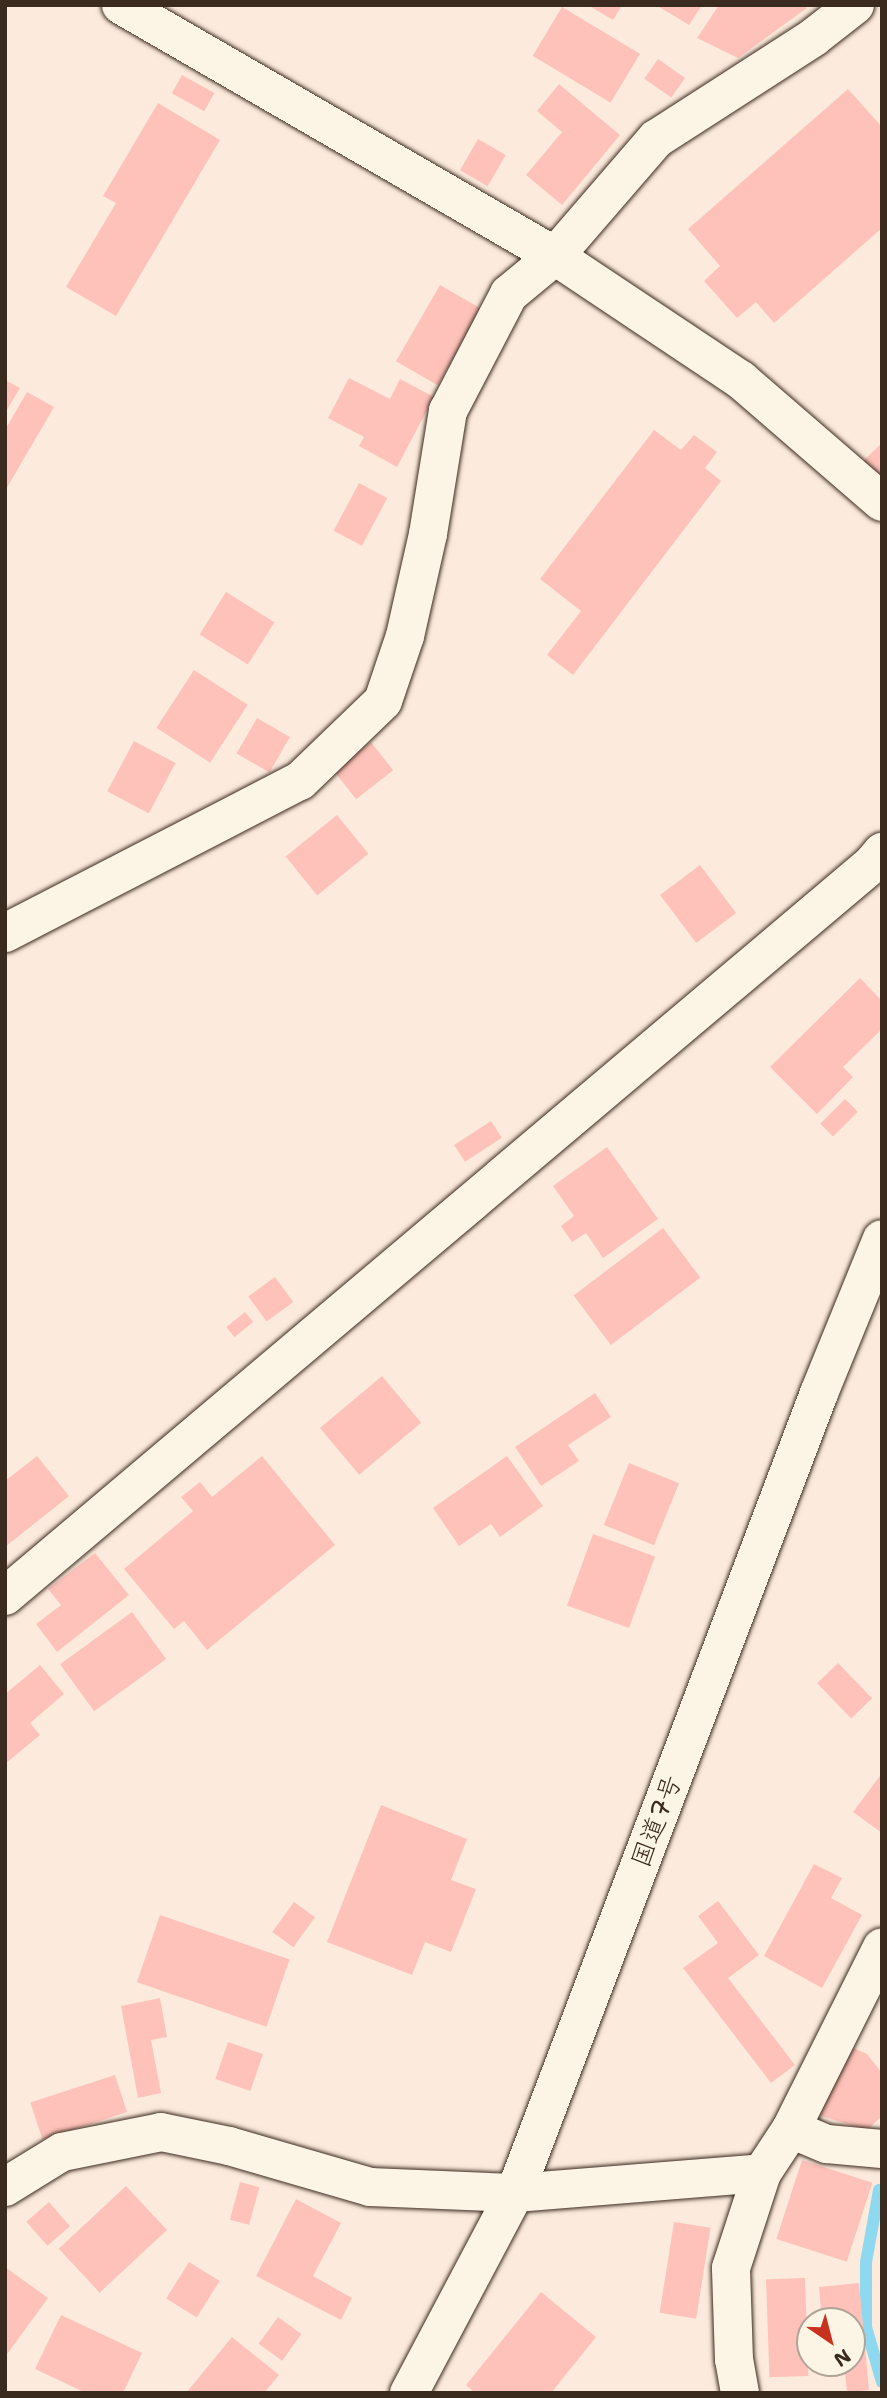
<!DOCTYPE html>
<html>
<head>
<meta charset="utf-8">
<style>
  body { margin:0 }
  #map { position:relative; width:887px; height:2398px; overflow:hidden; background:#fcebdc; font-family:"Shantell Sans","Klee One",sans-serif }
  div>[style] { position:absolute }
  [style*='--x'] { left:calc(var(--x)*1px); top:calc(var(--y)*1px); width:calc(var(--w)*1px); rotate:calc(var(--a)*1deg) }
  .stream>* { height:12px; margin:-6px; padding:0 6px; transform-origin:6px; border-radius:6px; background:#8fd9f0 }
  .building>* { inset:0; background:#fec2ba; transform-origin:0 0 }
  .roads { filter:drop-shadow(0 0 2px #3b2a1e) drop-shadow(0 0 2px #3b2a1e) }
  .street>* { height:38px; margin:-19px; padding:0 19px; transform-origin:19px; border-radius:19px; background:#fcf5e5 }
  .highway>* { height:38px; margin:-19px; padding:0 19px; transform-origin:19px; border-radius:19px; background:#fcf5e5 }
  span { translate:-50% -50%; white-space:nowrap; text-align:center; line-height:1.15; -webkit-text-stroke:7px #fcf5e5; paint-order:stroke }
  .street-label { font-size:26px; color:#3b2a1e }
  .frame { position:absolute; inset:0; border:7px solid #3b2a1e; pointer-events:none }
  .north { position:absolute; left:796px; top:2307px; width:70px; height:70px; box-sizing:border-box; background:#fcf5e5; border:2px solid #afa495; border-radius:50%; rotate:145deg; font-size:19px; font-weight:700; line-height:28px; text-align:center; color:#3b2a1e }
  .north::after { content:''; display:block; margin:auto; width:24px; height:32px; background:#c8321e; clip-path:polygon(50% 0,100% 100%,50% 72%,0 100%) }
</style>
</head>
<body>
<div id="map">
  <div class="stream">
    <i style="--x:879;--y:2190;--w:73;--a:100.2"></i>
    <i style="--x:866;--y:2262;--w:65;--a:90"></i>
    <i style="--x:866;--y:2327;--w:57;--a:73.8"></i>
  </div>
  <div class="building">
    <i style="clip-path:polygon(588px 5px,622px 5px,613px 20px)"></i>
    <i style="clip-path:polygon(656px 5px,702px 5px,689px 25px)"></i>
    <i style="clip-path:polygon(719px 5px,802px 5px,807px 8px,738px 58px,697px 38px)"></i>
    <i style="left:562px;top:7px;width:91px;height:57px;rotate:31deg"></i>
    <i style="left:658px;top:59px;width:33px;height:24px;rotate:35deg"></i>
    <i style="left:182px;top:75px;width:37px;height:21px;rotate:29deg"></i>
    <i style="clip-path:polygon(559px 84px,620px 135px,562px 205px,526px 175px,562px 132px,537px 111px)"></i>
    <i style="clip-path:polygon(848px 89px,882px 127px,882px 228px,774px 323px,756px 302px,737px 318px,704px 281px,720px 266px,688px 229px)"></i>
    <i style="clip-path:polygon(158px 103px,220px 140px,116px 316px,66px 287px,116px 203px,103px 196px)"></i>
    <i style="left:478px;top:139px;width:32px;height:36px;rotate:30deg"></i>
    <i style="left:440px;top:285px;width:48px;height:88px;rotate:30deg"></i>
    <i style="clip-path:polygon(349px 378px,390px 399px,400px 379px,434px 397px,397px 467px,359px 446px,364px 437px,328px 418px)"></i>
    <i style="clip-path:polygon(5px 380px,20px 388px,5px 413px)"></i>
    <i style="clip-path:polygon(27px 392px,54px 407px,5px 491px,5px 430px)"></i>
    <i style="clip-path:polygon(654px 430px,681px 450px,694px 435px,717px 452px,705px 468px,721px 481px,573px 675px,547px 655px,581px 611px,540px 579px)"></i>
    <i style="clip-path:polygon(882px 443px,882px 481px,863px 461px)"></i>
    <i style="left:359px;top:483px;width:32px;height:54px;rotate:28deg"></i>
    <i style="left:226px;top:592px;width:57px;height:50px;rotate:32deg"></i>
    <i style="left:194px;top:670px;width:64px;height:69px;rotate:33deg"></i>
    <i style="left:257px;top:718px;width:38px;height:41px;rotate:30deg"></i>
    <i style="left:134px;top:741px;width:47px;height:57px;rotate:28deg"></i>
    <i style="left:371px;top:742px;width:36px;height:47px;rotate:52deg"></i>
    <i style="left:337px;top:815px;width:50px;height:66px;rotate:51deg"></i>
    <i style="left:700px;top:865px;width:60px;height:50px;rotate:53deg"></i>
    <i style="clip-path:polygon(860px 978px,882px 1001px,882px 1029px,843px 1067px,853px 1077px,817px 1114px,770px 1067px)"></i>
    <i style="left:845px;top:1099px;width:18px;height:35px;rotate:45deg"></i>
    <i style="left:491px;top:1121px;width:20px;height:44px;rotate:57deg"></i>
    <i style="clip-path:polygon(607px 1147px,658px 1219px,603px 1258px,586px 1233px,572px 1242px,561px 1226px,574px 1216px,553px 1186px)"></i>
    <i style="left:663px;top:1228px;width:62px;height:112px;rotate:53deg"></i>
    <i style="left:275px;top:1277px;width:31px;height:33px;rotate:54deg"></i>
    <i style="left:245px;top:1312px;width:13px;height:24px;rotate:51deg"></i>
    <i style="left:382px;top:1376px;width:61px;height:81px;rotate:50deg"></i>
    <i style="clip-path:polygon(595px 1393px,611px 1417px,568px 1445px,579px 1461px,541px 1486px,515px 1447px)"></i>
    <i style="clip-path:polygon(37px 1456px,69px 1496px,5px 1547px,5px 1481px)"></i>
    <i style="clip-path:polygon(262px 1456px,335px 1545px,207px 1650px,184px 1621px,174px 1629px,124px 1569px,193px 1511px,181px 1497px,200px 1482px,212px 1497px)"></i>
    <i style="clip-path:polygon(507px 1456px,543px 1506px,500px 1537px,491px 1524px,459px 1546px,433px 1508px)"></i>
    <i style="left:629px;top:1463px;width:54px;height:67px;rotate:22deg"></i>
    <i style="left:593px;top:1534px;width:66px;height:76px;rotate:20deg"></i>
    <i style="clip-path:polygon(95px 1553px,129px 1595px,57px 1652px,36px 1624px,61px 1605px,48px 1589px)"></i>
    <i style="left:132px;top:1612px;width:58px;height:89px;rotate:54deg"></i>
    <i style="left:838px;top:1663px;width:49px;height:29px;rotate:46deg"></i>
    <i style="clip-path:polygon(40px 1665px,64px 1694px,30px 1723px,40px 1735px,5px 1764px,5px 1694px)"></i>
    <i style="clip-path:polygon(882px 1773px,882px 1833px,853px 1812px)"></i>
    <i style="clip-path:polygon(381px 1805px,467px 1839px,451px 1880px,476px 1889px,451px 1952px,425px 1942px,412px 1975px,327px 1942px)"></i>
    <i style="clip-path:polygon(814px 1864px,842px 1878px,831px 1898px,862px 1915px,822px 1988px,764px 1956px)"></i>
    <i style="clip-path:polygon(718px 1901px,759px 1955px,728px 1978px,795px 2065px,771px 2083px,683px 1968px,718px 1943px,698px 1916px)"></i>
    <i style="left:294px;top:1902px;width:26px;height:37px;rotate:36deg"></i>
    <i style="left:160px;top:1915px;width:137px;height:71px;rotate:19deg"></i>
    <i style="clip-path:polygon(160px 1998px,167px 2037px,151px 2040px,161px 2093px,138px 2098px,121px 2006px)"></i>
    <i style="left:228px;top:2042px;width:37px;height:39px;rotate:19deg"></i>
    <i style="clip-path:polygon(849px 2046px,867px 2054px,882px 2073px,882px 2116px,867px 2130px,818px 2115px)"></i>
    <i style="left:115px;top:2075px;width:39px;height:89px;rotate:72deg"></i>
    <i style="left:802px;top:2160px;width:74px;height:83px;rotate:18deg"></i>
    <i style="left:240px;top:2182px;width:20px;height:39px;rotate:15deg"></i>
    <i style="left:126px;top:2186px;width:60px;height:92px;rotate:47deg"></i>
    <i style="clip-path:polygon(296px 2199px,341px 2223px,313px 2276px,352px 2298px,341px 2320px,256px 2276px)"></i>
    <i style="left:49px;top:2202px;width:32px;height:30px;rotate:49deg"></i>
    <i style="left:674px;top:2222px;width:37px;height:92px;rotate:9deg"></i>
    <i style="left:189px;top:2262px;width:36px;height:43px;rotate:32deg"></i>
    <i style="clip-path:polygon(5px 2267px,48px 2298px,5px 2357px)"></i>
    <i style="left:805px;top:2278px;width:98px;height:39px;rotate:88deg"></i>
    <i style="clip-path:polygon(859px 2283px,869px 2390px,847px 2392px,844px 2363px,852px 2363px,852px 2321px,822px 2321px,819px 2287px)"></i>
    <i style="clip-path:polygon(541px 2292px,596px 2337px,551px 2393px,475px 2393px,466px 2385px)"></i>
    <i style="clip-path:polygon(61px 2315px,142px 2353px,123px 2393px,86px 2393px,35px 2369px)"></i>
    <i style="left:278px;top:2317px;width:29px;height:33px;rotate:36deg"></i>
    <i style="clip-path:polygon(232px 2337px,279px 2375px,264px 2393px,186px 2393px)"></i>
  </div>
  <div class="roads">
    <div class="street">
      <i style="--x:121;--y:5;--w:501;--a:30.04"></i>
      <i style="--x:555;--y:256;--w:224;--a:33.7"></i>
      <i style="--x:741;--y:380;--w:186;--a:40.9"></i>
      <i style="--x:5;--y:933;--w:332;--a:-27.3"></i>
      <i style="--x:300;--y:781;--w:115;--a:-43.9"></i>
      <i style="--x:383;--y:701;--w:69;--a:-71.3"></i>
      <i style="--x:405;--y:636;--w:105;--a:-77.3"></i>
      <i style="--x:428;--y:534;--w:125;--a:-80.8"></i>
      <i style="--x:448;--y:411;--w:132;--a:-62.5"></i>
      <i style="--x:509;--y:294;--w:60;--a:-39.6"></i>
      <i style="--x:555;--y:256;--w:155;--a:-49.2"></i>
      <i style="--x:656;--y:139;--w:188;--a:-32.8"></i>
      <i style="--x:814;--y:37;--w:52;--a:-38"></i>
      <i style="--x:5;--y:1596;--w:1135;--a:-40.17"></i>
      <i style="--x:872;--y:864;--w:16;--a:-50"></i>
      <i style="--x:791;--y:2129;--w:39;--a:23"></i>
      <i style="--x:827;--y:2144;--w:55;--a:5.2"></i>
      <i style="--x:5;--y:2187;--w:67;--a:-31.6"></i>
      <i style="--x:62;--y:2152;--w:101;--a:-11.4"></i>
      <i style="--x:161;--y:2132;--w:69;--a:11.6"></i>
      <i style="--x:229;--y:2146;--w:147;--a:16.2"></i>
      <i style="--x:370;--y:2187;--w:145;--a:2.4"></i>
      <i style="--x:515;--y:2193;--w:248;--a:-4.6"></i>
      <i style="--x:740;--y:2393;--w:34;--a:-100"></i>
      <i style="--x:734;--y:2360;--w:92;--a:-91.9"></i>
      <i style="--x:731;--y:2268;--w:100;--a:-71.9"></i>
      <i style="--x:762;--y:2173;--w:53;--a:-56.6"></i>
      <i style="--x:791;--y:2129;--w:203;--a:-63.4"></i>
    </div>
    <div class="highway">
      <i style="--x:409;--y:2393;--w:226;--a:-62.1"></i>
      <i style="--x:515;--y:2193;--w:856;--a:-69.19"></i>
      <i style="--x:819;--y:1393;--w:166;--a:-67.8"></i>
    </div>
  </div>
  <div class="street-label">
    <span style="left:656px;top:1821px;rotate:-69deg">国道7号</span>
  </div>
  <div class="frame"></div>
  <div class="north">N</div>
</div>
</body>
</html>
